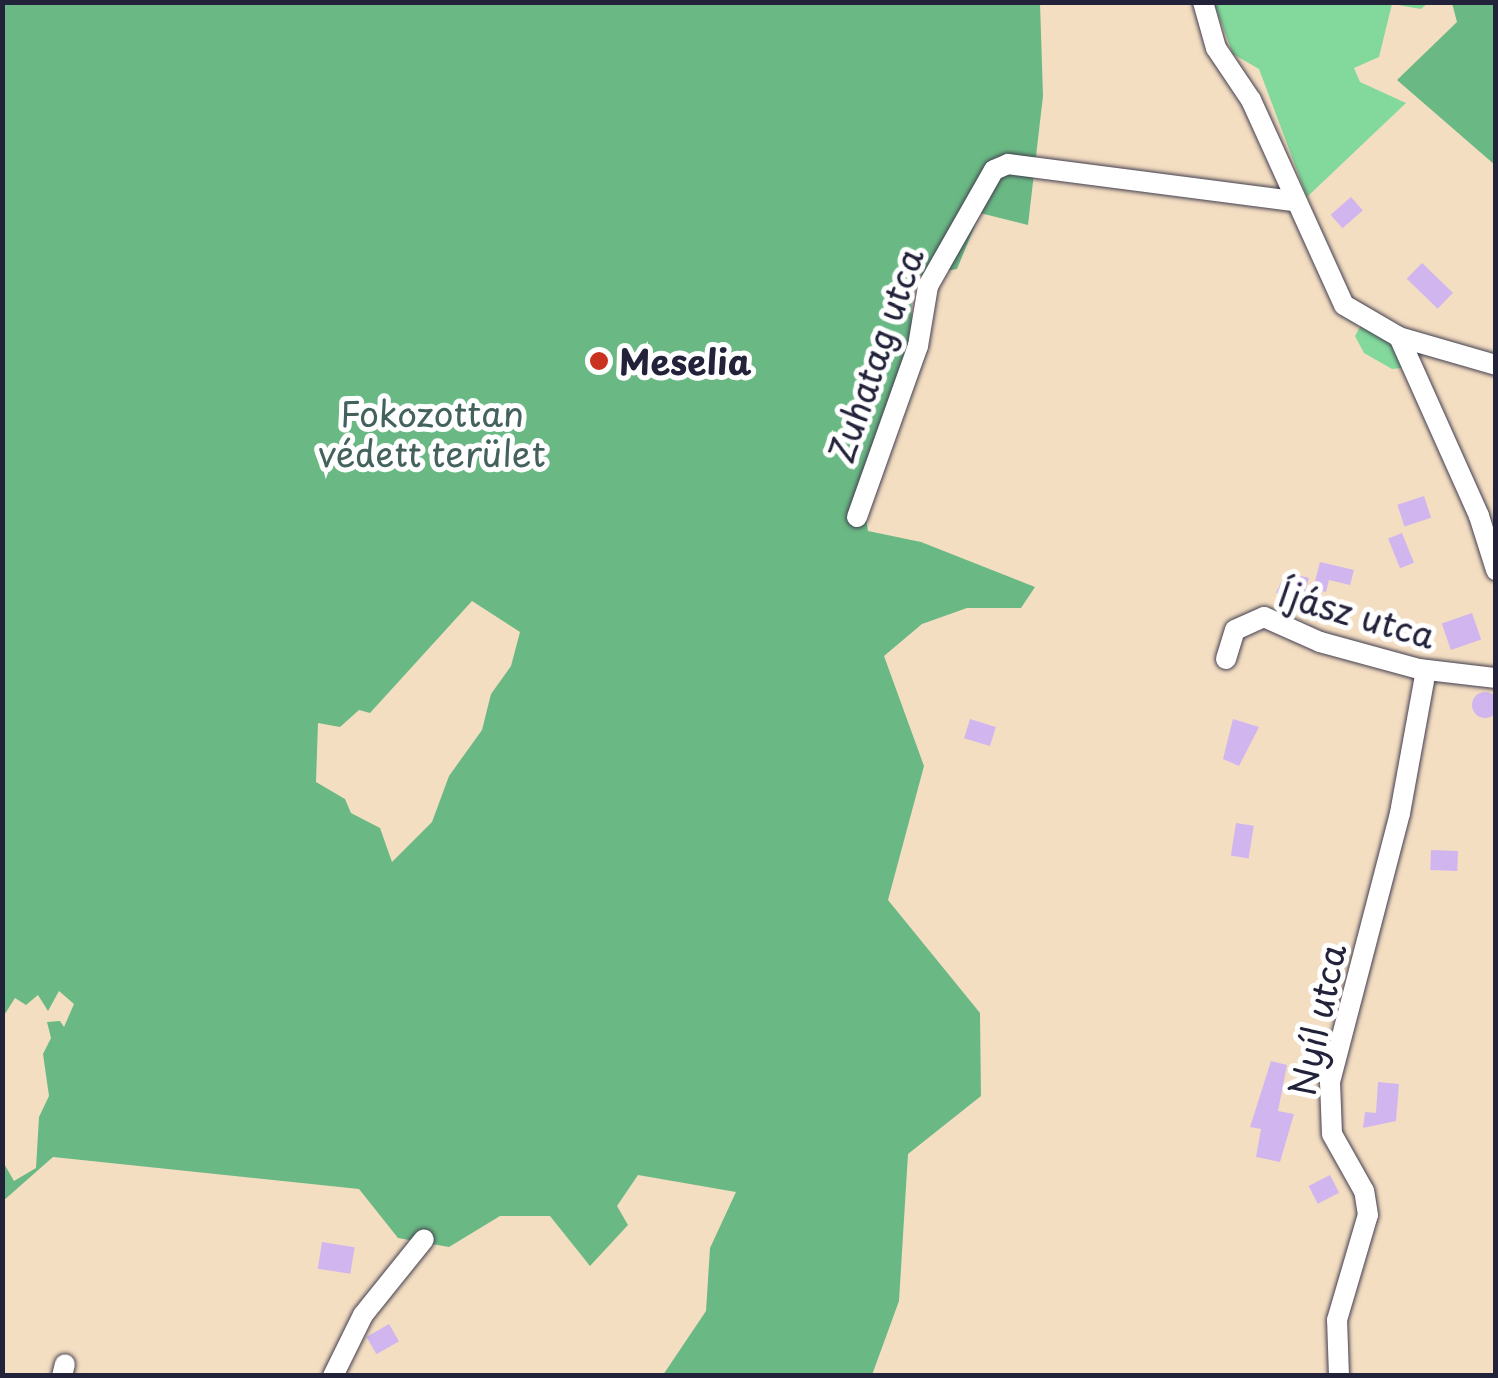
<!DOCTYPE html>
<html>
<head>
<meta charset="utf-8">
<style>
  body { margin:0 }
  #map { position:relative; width:1498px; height:1378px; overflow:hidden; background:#f4dec2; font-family:"Playpen Sans",sans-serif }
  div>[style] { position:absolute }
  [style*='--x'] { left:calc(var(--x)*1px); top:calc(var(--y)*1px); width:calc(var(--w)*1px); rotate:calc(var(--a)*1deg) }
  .green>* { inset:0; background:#83d99c }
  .forest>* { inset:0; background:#6ab984 }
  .building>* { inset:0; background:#d1b5ef; transform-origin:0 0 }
  .round { border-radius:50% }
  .roads { filter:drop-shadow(0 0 2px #423e4f) drop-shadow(0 0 2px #423e4f) }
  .minor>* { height:20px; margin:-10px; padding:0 10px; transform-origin:10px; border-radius:10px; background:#fff }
  .dots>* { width:28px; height:28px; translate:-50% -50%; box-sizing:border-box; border:5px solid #fff; border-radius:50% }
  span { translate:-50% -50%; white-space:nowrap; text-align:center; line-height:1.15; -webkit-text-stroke:10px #fff; paint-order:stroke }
  .street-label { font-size:35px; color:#22223b }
  .poi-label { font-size:35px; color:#22223b; font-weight:700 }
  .left { translate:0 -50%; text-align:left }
  .park-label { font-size:35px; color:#44625d }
  .frame { position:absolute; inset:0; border:5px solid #22223b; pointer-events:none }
</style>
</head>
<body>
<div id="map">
  <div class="green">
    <i style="clip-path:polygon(1214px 3px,1428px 3px,1421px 9px,1392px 4px,1379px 57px,1354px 68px,1360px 82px,1406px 103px,1307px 197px,1259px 69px,1233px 54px)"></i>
    <i style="clip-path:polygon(1361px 325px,1385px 332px,1409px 367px,1392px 369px,1364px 353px,1355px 336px)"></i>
  </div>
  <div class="forest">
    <i style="clip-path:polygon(evenodd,3px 3px,1040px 3px,1043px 96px,1028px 225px,980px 213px,957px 269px,911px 277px,912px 341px,863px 497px,868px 531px,921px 542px,1035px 587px,1021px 608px,967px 608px,922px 624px,884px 656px,924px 766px,888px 900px,980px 1013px,981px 1096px,908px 1154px,899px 1301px,872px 1375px,663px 1375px,706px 1311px,710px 1248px,736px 1192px,638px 1175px,617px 1206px,628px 1225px,590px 1266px,550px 1216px,500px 1216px,449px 1247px,398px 1238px,359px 1189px,53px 1157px,3px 1201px,3px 1162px,14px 1181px,36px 1168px,39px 1117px,49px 1096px,43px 1054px,51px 1038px,47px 1022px,60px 1021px,64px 1027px,74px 1004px,59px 991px,48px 1011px,38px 995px,26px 1005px,15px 998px,3px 1017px,3px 3px,472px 601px,520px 632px,511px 666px,491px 694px,482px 730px,449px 776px,432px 822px,392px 862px,380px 828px,351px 813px,345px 799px,316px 782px,318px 723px,340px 727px,359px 710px,370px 713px,472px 601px)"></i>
    <i style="clip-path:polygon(1452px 3px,1495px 3px,1495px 165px,1397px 80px,1457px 22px)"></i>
  </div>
  <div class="building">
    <i style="left:1351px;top:197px;width:18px;height:27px;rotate:49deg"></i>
    <i style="left:1422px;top:263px;width:43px;height:22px;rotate:44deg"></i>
    <i style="left:1424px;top:496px;width:23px;height:28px;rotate:72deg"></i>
    <i style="left:1402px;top:533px;width:32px;height:15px;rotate:68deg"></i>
    <i style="clip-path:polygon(1320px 562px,1354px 570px,1350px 585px,1329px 580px,1326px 592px,1313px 589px)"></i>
    <i style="clip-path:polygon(1286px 572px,1309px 578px,1303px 600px,1276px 593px)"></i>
    <i style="left:1472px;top:613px;width:28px;height:32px;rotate:71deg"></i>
    <i class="round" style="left:1472px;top:692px;width:26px;height:26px"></i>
    <i style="left:970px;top:719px;width:27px;height:20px;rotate:17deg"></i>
    <i style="clip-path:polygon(1233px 719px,1259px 727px,1239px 766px,1223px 759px)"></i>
    <i style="left:1236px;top:823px;width:18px;height:33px;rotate:9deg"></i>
    <i style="left:1431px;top:850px;width:27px;height:20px;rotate:2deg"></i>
    <i style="clip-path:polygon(1271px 1061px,1287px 1065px,1278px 1111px,1294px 1114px,1280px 1162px,1256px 1157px,1261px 1129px,1250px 1127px)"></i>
    <i style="clip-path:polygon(1378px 1082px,1399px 1084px,1396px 1121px,1363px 1128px,1365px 1112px,1376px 1113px)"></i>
    <i style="left:1330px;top:1175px;width:20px;height:24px;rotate:63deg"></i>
    <i style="left:322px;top:1242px;width:33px;height:27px;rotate:9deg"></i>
    <i style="left:389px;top:1324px;width:20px;height:26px;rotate:60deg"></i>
  </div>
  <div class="roads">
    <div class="minor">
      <i style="--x:1203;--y:2;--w:48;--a:74.2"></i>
      <i style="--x:1216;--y:48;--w:63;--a:56.1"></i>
      <i style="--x:1251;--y:100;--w:225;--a:65.6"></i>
      <i style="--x:1344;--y:305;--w:64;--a:30.2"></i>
      <i style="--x:1399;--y:337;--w:101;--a:16.1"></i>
      <i style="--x:1399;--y:337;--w:196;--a:65.9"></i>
      <i style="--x:1479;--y:516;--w:57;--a:72.5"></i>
      <i style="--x:857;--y:517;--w:182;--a:-70.4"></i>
      <i style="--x:918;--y:346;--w:61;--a:-80.5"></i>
      <i style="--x:928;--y:286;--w:133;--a:-60.4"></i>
      <i style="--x:994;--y:170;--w:15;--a:-23"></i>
      <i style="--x:1008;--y:164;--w:287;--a:7.4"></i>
      <i style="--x:1226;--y:659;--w:30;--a:-73"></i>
      <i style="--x:1235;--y:630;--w:32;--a:-24"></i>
      <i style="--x:1264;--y:617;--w:61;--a:24.1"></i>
      <i style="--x:1320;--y:642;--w:103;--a:15.3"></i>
      <i style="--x:1419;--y:669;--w:78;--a:6.7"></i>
      <i style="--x:62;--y:1376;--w:12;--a:-76"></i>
      <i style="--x:333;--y:1376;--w:68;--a:-63.8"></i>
      <i style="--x:363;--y:1315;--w:97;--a:-51.2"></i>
      <i style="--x:1339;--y:1376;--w:56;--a:-92"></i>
      <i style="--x:1337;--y:1320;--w:109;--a:-73.6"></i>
      <i style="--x:1368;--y:1215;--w:24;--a:-99"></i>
      <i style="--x:1364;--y:1191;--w:65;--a:-119.3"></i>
      <i style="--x:1332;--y:1134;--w:52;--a:-92.2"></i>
      <i style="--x:1330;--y:1082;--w:278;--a:-75.4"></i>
      <i style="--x:1400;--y:813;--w:145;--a:-79.7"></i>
    </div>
  </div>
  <div class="dots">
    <i style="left:599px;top:361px;background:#c8321e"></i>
  </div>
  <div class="street-label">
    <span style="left:875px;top:355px;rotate:-71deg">Zuhatag utca</span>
    <span style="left:1357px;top:614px;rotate:16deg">Íjász utca</span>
    <span style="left:1317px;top:1020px;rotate:-78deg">Nyíl utca</span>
  </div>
  <div class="poi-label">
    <span class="left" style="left:619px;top:361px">Meselia</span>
  </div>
  <div class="park-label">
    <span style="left:432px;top:433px">Fokozottan<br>védett terület</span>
  </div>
  <div class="frame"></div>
</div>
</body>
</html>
